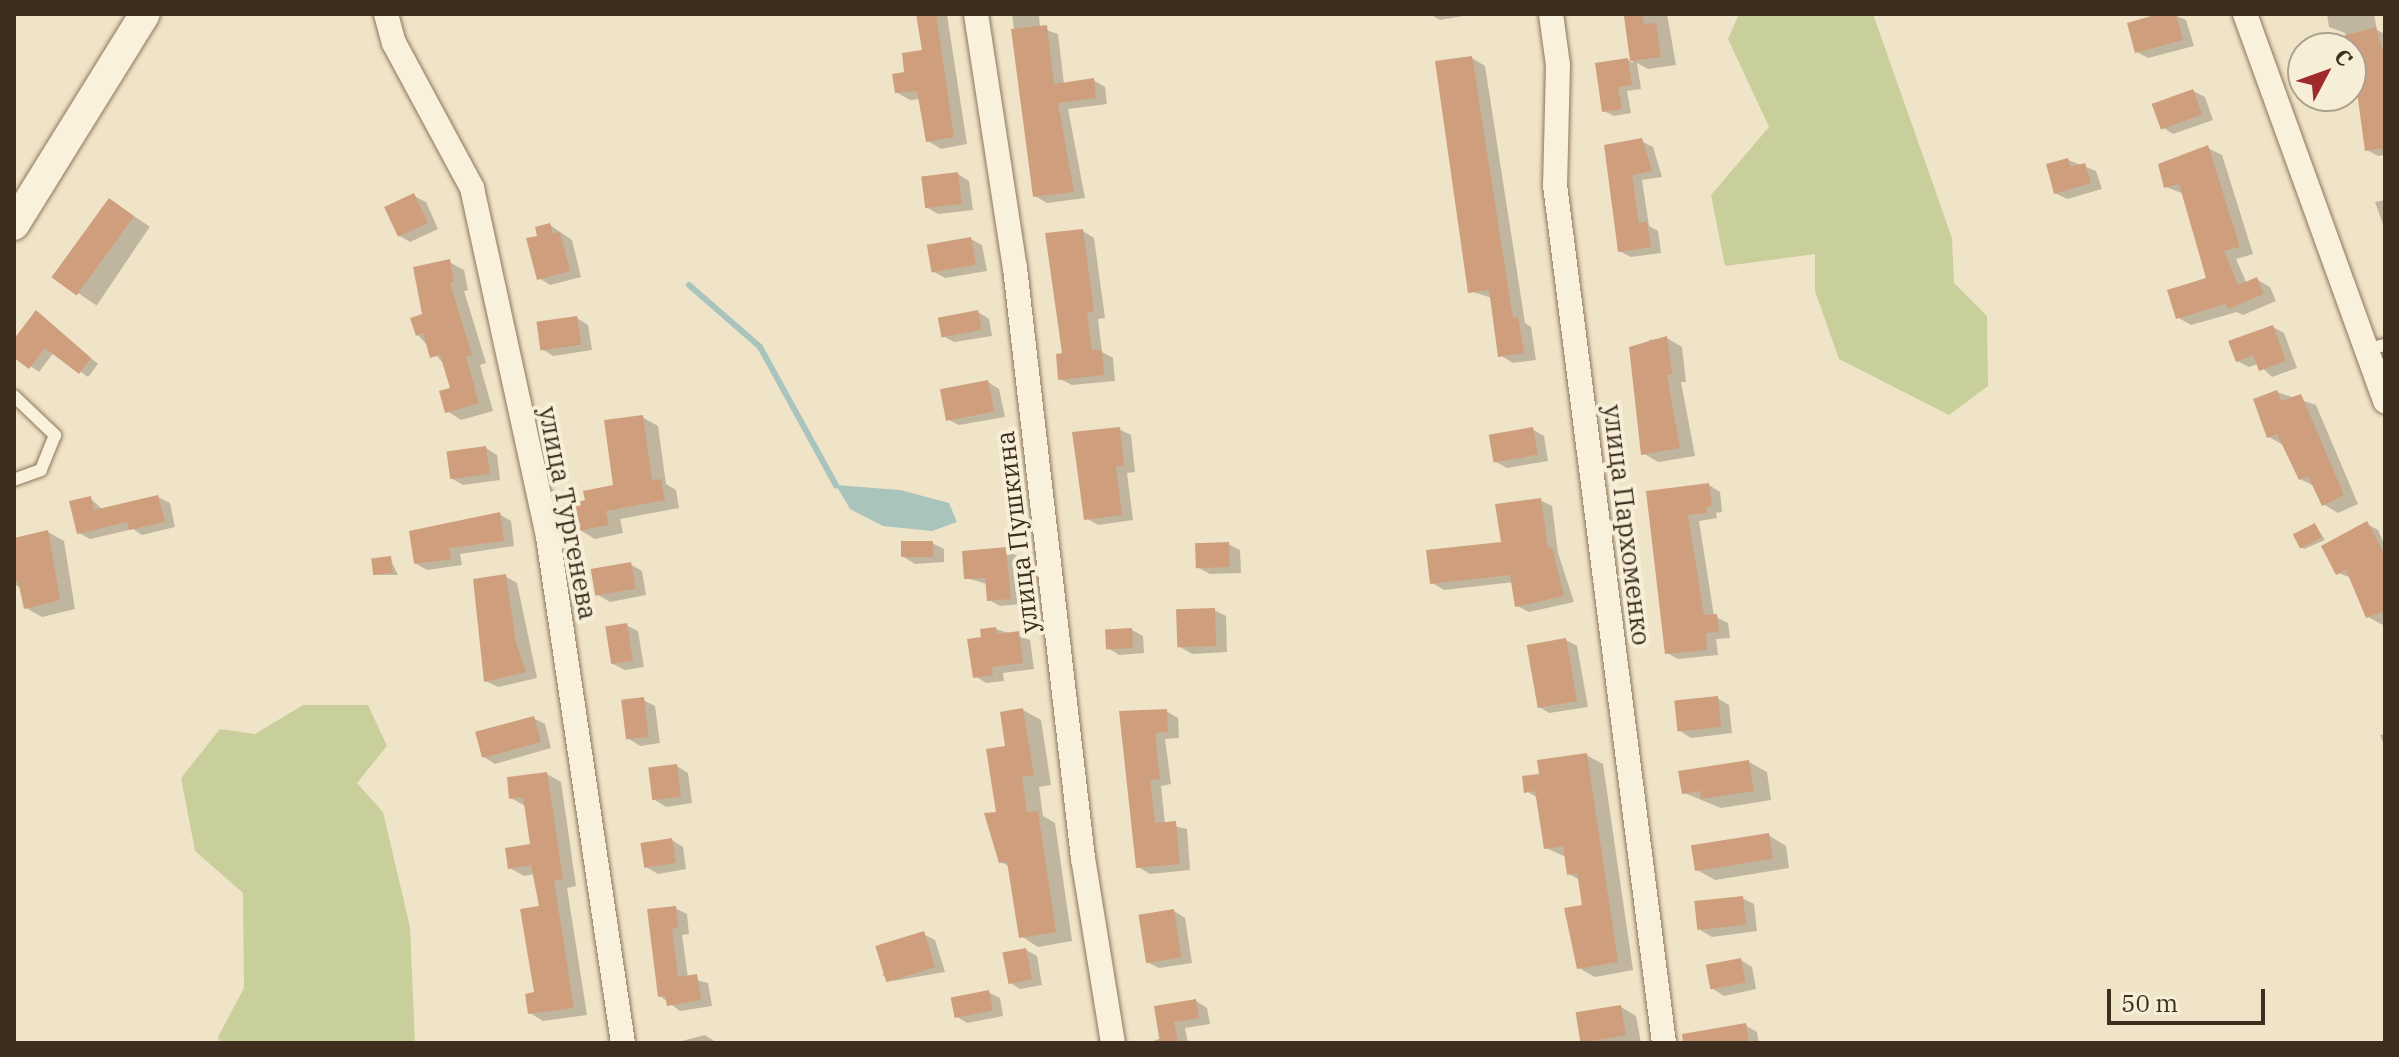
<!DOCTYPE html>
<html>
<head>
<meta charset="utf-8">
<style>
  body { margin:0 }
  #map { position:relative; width:2399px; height:1057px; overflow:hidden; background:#f0e4c8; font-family:"IBM Plex Serif",serif }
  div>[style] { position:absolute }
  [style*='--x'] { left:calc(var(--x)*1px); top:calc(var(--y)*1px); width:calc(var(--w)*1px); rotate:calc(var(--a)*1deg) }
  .green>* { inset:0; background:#c9cf9b }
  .water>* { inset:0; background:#a9c4bc }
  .shadow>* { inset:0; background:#0003; transform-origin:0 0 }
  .stream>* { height:6px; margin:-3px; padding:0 3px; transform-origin:3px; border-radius:3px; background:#a9c4bc }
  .building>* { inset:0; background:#cf9f7d; transform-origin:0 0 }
  .roads { filter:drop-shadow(0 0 2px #8d765c) drop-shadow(0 0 2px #8d765c) }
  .service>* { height:12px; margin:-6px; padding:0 6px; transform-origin:6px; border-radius:6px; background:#faf1dc }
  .minor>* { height:24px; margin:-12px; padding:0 12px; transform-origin:12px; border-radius:12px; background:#faf1dc }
  .tertiary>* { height:30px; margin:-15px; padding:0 15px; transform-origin:15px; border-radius:15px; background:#faf1dc }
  span { translate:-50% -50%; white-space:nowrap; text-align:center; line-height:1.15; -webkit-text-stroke:8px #f7eed8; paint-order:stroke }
  .street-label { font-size:26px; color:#3d2e20 }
  .frame { position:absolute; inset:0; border:16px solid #3d2e20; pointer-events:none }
  .north { position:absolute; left:2287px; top:32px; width:80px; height:80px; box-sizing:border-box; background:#f7eed8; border:2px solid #ada18e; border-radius:50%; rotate:49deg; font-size:22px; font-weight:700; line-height:32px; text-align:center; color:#3d2e20 }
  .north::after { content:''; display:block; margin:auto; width:28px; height:36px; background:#9e2a2b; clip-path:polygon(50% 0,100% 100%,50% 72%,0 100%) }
  .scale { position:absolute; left:2107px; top:989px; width:158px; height:36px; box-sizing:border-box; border:4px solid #3d2e20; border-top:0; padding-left:10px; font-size:24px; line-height:28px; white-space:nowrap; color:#3d2e20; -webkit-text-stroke:6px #f7eed8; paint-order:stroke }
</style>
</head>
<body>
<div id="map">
  <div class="green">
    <i style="clip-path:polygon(1739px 14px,1873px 14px,1952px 238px,1954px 283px,1987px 316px,1988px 386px,1949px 415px,1839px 359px,1815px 291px,1815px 254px,1725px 266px,1711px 195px,1769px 127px,1728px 39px)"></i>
    <i style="clip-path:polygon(303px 705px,368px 705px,387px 746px,357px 783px,383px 812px,410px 927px,415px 1043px,220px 1043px,218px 1037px,244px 988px,243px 893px,195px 851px,181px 778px,220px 729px,255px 734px)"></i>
  </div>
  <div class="water">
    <i style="clip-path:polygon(836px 485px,900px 490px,949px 503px,957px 522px,932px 531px,883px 526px,850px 509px)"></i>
  </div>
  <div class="shadow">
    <i style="clip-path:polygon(913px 14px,953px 14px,947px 15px,967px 144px,941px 149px,928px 141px,921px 99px,910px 100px,896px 92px,924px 52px,919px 17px)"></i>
    <i style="clip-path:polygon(1012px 14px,1039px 14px,1040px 28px,1058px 34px,1064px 84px,1093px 80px,1105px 87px,1107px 104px,1068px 109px,1085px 198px,1047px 203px,1035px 196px)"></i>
    <i style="clip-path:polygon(1429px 14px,1475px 14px,1440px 20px)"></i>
    <i style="clip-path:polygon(1626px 14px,1667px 14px,1676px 65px,1648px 69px,1637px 63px,1641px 89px,1627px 91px,1631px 113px,1614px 116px,1604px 111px,1628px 60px,1633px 63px)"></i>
    <i style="clip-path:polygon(2172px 14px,2186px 20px,2194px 46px,2148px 58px,2137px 52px)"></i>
    <i style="clip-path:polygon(2327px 14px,2374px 14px,2377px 30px,2385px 34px,2385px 74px,2356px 72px,2345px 33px,2329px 27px)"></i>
    <i style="clip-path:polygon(1472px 58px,1485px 66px,1525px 323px,1531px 327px,1536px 360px,1513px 363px,1500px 355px,1492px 298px,1470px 291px)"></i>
    <i style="clip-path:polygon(2193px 91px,2205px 97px,2213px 120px,2173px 134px,2162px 127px)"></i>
    <i style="clip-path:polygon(2385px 97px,2385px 155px,2378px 156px,2367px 150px)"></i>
    <i style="clip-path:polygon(1641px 141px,1653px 147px,1662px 177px,1642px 180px,1649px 226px,1658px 231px,1661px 253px,1631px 257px,1619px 251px,1606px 147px)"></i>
    <i style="clip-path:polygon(2208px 148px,2222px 155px,2253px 254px,2236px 259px,2247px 284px,2256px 279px,2270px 287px,2276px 301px,2243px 315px,2237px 312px,2191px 325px,2177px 317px,2209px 280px,2184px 194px,2166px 187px)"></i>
    <i style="clip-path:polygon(2068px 160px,2096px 171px,2102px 189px,2067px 199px,2055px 193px)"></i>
    <i style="clip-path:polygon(958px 174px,969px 181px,973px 210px,938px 214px,926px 207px)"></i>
    <i style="clip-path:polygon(414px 196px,426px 202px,438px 229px,410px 242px,398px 235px)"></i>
    <i style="left:110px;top:200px;width:48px;height:95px;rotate:34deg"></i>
    <i style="clip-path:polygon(2385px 200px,2385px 230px,2375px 202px)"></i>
    <i style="clip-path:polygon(550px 225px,572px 240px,581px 277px,550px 285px,539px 278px,539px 237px)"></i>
    <i style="clip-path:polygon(1083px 231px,1094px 238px,1105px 318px,1098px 319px,1102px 352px,1113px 358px,1115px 381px,1072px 385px,1060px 379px)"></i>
    <i style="clip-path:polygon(971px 239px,982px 245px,987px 271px,945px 278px,934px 272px)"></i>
    <i style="clip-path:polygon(449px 262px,464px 270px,468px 290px,464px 291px,486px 363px,480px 365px,493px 411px,461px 420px,447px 411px,452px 389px,443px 363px,417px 334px)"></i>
    <i style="clip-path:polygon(36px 312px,98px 364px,88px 377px,54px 352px,39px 372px,14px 355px,14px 343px)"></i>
    <i style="clip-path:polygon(978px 312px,989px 319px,992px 336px,954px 342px,943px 336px)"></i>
    <i style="clip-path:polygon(577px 318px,588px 325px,592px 350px,553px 356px,542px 349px)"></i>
    <i style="clip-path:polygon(2273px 327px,2284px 333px,2297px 368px,2272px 377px,2258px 364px,2249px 367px,2237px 361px)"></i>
    <i style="clip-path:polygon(1667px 338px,1682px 347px,1686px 382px,1681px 382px,1695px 456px,1658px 462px,1643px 453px,1649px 340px)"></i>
    <i style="clip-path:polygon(988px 382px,999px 389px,1005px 417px,959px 425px,947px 419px)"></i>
    <i style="clip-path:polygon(2277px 392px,2316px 405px,2358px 504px,2338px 513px,2323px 504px,2316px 487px,2300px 479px,2285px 446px,2269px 437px)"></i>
    <i style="clip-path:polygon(642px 417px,658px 426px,666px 484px,676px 490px,679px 508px,620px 519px,623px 533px,595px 539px,580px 530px,615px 487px)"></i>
    <i style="clip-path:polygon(1119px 429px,1131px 435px,1135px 472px,1127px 473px,1133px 520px,1098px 525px,1086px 518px)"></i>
    <i style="clip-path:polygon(1532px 429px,1544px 436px,1548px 461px,1507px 468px,1496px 462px)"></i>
    <i style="clip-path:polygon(486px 448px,497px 455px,500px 480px,463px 485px,451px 478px)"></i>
    <i style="clip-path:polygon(1709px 485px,1720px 492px,1722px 512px,1716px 513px,1717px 518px,1699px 521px,1714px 616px,1728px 623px,1730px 638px,1716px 639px,1718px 655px,1678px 659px,1667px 653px,1649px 493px)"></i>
    <i style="clip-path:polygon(158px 497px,170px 503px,175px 527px,142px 535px,133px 529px,90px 539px,79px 533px,90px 498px,103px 510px)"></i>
    <i style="clip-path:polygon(1540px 500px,1552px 506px,1558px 553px,1574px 602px,1529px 612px,1517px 606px,1514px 582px,1444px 590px,1432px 583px,1503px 543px)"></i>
    <i style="clip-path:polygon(499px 514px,511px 521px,514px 546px,460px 554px,462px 565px,427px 570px,415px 563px)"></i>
    <i style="clip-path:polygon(2367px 524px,2378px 530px,2385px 546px,2385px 626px,2368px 617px,2352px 578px,2338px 573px)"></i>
    <i style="clip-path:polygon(2315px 525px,2325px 540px,2304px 549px,2299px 546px)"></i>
    <i style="clip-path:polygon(48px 532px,64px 541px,75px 609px,42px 617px,26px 608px,22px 589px,14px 584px,14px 540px)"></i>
    <i style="clip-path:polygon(932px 543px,944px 549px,944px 562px,915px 564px,904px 557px)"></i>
    <i style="clip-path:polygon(1228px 544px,1240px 550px,1241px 573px,1210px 574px,1199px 568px)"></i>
    <i style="clip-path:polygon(1006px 549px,1017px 556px,1022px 604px,1000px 606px,989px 600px,987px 584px,966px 578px)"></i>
    <i style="clip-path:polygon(390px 558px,398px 575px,375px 575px)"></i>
    <i style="clip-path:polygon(630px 564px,642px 571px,646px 595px,610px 602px,598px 595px)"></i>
    <i style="clip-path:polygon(505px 576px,517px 583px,537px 678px,498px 687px,486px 681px)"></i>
    <i style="clip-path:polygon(1214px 610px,1226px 616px,1227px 652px,1192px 654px,1180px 647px)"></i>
    <i style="clip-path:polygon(626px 625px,638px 631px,644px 667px,625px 670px,613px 664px)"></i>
    <i style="clip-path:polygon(996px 629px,1030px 640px,1034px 669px,1003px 673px,1004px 681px,986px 683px,975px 676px,983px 639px)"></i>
    <i style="clip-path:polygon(1132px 630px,1143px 636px,1144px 653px,1119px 655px,1108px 648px)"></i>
    <i style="clip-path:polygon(1566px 640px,1577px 646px,1588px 707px,1549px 713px,1538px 706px)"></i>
    <i style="clip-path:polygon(1717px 698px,1729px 705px,1732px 733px,1691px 738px,1680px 731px)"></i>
    <i style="clip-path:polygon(643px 700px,655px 706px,660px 743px,640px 746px,629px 739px)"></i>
    <i style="clip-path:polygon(1023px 710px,1041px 720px,1051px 785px,1039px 787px,1043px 816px,1055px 823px,1072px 941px,1038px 947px,1021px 936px,1010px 867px,1001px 862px,986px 815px,998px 814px,1008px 747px)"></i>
    <i style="clip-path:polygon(1166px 711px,1178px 718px,1179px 738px,1165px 739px,1171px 784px,1161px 786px,1165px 824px,1187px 829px,1190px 870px,1150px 874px,1138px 867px,1121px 713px)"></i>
    <i style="clip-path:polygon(533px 718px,545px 724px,551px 748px,495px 764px,484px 757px)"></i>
    <i style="clip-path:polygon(2385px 734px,2385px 748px,2380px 735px)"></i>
    <i style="clip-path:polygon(1586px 755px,1603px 764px,1633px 970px,1595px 977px,1579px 968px,1584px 906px,1580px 880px,1569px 874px,1566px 857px,1546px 848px,1538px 798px,1526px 791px)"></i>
    <i style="clip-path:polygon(1749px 762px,1767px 772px,1771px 800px,1721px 808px,1684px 793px)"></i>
    <i style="clip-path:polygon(677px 766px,688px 773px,692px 803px,666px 807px,655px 800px)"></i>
    <i style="clip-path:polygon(547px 774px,561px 782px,576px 886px,567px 888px,587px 1015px,543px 1021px,530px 1013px,537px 994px,541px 907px,535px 874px,524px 876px,510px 868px,532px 845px,525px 806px,511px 798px)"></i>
    <i style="clip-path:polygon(1768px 835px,1786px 846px,1789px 868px,1715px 880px,1697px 870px)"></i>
    <i style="clip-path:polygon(672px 840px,683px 847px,686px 869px,658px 874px,646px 867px)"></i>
    <i style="clip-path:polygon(1742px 898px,1754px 904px,1757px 931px,1712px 937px,1700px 930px)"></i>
    <i style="clip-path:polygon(675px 908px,687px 914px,689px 934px,682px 935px,688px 978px,708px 983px,712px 1006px,680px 1011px,660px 996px)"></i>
    <i style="clip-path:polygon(1174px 911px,1185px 918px,1192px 963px,1159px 968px,1147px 962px)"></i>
    <i style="clip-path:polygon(923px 934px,935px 940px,945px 972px,893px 981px,882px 975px)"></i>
    <i style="clip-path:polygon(1026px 950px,1037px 956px,1042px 985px,1020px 989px,1009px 982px)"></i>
    <i style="clip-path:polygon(1741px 960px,1752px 967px,1756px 989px,1724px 996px,1713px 989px)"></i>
    <i style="clip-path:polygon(988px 992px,1000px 998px,1003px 1016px,967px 1023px,956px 1016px)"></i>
    <i style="clip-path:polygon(1196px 1001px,1207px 1008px,1210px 1024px,1185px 1028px,1188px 1043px,1149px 1043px,1161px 1038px,1156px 1008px)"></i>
    <i style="clip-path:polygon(1621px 1007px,1636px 1016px,1641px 1043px,1583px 1042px)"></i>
    <i style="clip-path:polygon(1745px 1025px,1757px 1032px,1759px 1043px,1714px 1043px)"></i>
    <i style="clip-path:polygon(705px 1035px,717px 1043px,674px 1043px)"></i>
  </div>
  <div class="stream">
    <i style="--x:689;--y:285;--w:94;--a:41.1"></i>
    <i style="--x:760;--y:347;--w:158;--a:61.2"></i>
  </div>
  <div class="building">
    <i style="clip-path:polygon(916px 14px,936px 14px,954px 137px,926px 142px,917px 91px,895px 93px,892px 74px,904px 72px,902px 53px,922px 50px)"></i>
    <i style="clip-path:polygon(1642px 14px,1644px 24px,1656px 23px,1661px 57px,1630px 61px,1624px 16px)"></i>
    <i style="clip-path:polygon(2158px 14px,2176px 14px,2183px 40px,2135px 53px,2127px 23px)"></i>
    <i style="clip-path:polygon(1047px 25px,1054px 84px,1094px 78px,1096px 98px,1058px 103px,1074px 192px,1033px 197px,1011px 29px)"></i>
    <i style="clip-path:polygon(2376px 27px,2385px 59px,2385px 148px,2365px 151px,2351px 48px,2318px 48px,2317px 43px)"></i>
    <i style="clip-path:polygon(1472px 56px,1513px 318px,1518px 317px,1524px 353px,1498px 357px,1489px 290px,1468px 293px,1435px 61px)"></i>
    <i style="clip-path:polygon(1628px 58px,1632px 85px,1618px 87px,1622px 109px,1602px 112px,1595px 63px)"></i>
    <i style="left:2193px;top:89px;width:27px;height:44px;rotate:70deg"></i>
    <i style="clip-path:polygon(1642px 138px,1652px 171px,1632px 175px,1639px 223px,1647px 222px,1651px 247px,1618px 252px,1604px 145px)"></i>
    <i style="clip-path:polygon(2208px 145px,2240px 247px,2224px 251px,2238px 285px,2257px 277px,2264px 294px,2228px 309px,2226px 304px,2176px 319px,2167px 290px,2206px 278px,2179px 184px,2164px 188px,2158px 164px)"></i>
    <i style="clip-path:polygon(2068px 158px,2071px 167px,2085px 163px,2091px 183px,2054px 194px,2046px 164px)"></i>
    <i style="left:958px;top:172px;width:32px;height:37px;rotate:83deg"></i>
    <i style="left:414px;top:193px;width:33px;height:33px;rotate:65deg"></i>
    <i style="left:109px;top:198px;width:31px;height:98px;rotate:36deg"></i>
    <i style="clip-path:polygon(550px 223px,553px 234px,560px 232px,570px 271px,537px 280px,526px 238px,537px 236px,535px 227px)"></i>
    <i style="clip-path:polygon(1083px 229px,1094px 312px,1087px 313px,1092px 350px,1102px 350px,1104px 375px,1058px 380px,1056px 354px,1062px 353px,1045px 233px)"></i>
    <i style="left:971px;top:237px;width:28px;height:45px;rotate:80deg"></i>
    <i style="clip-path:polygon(450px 259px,454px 282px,450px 283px,472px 355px,466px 356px,479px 403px,445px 413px,439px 391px,450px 388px,440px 355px,430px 358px,423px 333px,416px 336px,410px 318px,422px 314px,413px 267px)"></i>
    <i style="clip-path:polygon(36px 310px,91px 358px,79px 374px,45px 348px,29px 369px,14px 358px,14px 339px)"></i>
    <i style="left:978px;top:310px;width:20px;height:41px;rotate:79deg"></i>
    <i style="left:577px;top:316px;width:29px;height:41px;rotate:82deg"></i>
    <i style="clip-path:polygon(2273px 325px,2286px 361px,2259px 371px,2253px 355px,2236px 362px,2228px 341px)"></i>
    <i style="clip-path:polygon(1667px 336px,1672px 374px,1667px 375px,1680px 448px,1641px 455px,1629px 347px)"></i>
    <i style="left:988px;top:380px;width:32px;height:49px;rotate:79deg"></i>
    <i style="clip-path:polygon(2277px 390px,2281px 401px,2301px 394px,2344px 495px,2322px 506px,2308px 476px,2299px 480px,2277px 434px,2267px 438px,2253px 399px)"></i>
    <i style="clip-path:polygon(643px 415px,652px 480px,661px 479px,665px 500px,606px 511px,609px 525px,578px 531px,573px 503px,585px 500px,583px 491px,613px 485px,604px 420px)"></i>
    <i style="clip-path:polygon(1120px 427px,1124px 466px,1116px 467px,1122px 515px,1084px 520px,1072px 432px)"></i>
    <i style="left:1533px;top:427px;width:28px;height:45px;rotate:80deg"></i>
    <i style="left:486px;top:446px;width:28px;height:40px;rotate:82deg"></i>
    <i style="clip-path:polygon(1709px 483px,1712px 506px,1706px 507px,1707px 513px,1688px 515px,1704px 615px,1717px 614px,1719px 632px,1706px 633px,1707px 650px,1665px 654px,1646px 491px)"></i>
    <i style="clip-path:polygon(158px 495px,165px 522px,129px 530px,127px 522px,77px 534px,69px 501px,91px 496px,94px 510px)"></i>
    <i style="clip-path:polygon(1541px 498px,1548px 548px,1552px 547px,1564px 596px,1515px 607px,1510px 575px,1430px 584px,1426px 550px,1501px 542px,1495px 504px)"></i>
    <i style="clip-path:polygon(500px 512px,504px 541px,449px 548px,451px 559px,414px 564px,409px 531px)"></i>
    <i style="clip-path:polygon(2367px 521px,2385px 555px,2385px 611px,2366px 618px,2346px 570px,2336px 575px,2321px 546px)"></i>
    <i style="left:2315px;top:523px;width:16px;height:25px;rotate:63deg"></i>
    <i style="clip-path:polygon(48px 530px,60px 600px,24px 609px,18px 581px,14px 582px,14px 538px)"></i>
    <i style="left:933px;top:541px;width:16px;height:32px;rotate:90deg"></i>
    <i style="left:1229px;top:542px;width:25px;height:34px;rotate:88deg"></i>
    <i style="clip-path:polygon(1006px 547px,1011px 599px,987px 601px,985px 578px,964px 579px,962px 551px)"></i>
    <i style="left:391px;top:556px;width:17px;height:20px;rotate:83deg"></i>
    <i style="left:631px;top:562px;width:27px;height:41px;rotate:80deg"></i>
    <i style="clip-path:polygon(506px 574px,516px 643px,526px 672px,484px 682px,473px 579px)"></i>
    <i style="left:1215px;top:608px;width:38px;height:39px;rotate:88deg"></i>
    <i style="left:627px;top:623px;width:38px;height:22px;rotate:81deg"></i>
    <i style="clip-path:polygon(996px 627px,997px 634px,1019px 631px,1023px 663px,992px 667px,993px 675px,973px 678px,967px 639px,981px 637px,980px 629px)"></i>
    <i style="left:1132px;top:628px;width:20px;height:27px;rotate:87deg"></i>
    <i style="left:1566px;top:638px;width:64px;height:40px;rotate:80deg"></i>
    <i style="left:1718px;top:696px;width:31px;height:44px;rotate:84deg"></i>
    <i style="left:644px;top:697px;width:40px;height:23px;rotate:83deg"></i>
    <i style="clip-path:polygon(1023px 708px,1034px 775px,1022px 777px,1027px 812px,1038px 811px,1056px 932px,1019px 938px,1007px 862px,999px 863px,984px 813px,996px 812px,986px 749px,1005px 746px,1000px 712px)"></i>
    <i style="clip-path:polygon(1167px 709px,1168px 732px,1155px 733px,1160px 779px,1150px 780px,1155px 823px,1176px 821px,1180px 864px,1136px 868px,1119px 711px)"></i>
    <i style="left:534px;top:716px;width:27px;height:61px;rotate:75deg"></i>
    <i style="clip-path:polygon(1587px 753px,1618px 962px,1577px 969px,1564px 908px,1582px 905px,1577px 873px,1567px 875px,1563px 846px,1544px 849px,1535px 791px,1524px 793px,1522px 776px,1539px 774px,1537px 760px)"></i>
    <i style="clip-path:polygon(1749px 760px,1754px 791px,1701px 799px,1700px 791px,1682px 794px,1678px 771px)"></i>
    <i style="left:677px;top:764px;width:33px;height:29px;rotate:83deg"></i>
    <i style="clip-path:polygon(547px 772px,563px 879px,554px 880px,574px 1008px,528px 1014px,525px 994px,534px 992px,520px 909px,539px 906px,531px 865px,508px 869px,505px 848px,530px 844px,523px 797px,509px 799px,507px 777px)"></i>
    <i style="left:1769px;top:833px;width:26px;height:79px;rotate:81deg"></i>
    <i style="left:672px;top:838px;width:25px;height:32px;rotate:81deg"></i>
    <i style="left:1743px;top:896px;width:29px;height:49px;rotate:84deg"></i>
    <i style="clip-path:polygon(676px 906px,678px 928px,672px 929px,678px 977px,697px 974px,701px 1000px,667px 1006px,665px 996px,658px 997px,647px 909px)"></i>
    <i style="left:1174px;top:909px;width:49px;height:36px;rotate:81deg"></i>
    <i style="left:924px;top:931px;width:38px;height:51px;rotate:73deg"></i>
    <i style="left:1026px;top:948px;width:32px;height:24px;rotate:79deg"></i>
    <i style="left:1741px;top:958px;width:25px;height:36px;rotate:79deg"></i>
    <i style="left:989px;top:990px;width:21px;height:39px;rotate:79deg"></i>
    <i style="clip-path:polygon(1196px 999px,1199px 1018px,1174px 1022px,1178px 1043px,1160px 1043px,1154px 1006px)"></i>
    <i style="left:1621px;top:1005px;width:31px;height:46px;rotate:81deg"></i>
    <i style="clip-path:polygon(1746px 1023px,1749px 1043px,1683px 1043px,1682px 1034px)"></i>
  </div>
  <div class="roads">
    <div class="service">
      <i style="--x:2363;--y:350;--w:23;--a:-13"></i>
      <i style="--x:14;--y:396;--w:57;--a:43.6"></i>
      <i style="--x:55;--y:435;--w:38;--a:112"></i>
      <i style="--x:41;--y:470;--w:29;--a:160"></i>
    </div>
    <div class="minor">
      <i style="--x:386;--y:14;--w:30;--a:75"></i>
      <i style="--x:394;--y:43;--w:165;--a:61.7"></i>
      <i style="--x:472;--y:188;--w:357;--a:77.7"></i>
      <i style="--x:548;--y:537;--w:512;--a:81.57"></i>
      <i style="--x:976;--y:14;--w:257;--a:81.3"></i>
      <i style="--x:1015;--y:268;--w:594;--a:83.43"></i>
      <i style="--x:1083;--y:858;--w:187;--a:80.8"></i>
      <i style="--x:1551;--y:14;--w:51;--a:82.2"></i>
      <i style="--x:1558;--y:65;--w:120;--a:91.4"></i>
      <i style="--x:1555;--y:185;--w:865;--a:82.76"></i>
      <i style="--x:2245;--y:14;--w:412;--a:70.1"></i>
    </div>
    <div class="tertiary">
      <i style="--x:14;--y:225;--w:248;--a:-58.2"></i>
    </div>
  </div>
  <div class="street-label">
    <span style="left:568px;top:513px;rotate:79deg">улица Тургенева</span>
    <span style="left:1627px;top:525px;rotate:83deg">улица Пархоменко</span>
    <span style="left:1017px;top:532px;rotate:-97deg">улица Пушкина</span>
  </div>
  <div class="frame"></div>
  <div class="north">С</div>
  <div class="scale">50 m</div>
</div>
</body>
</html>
